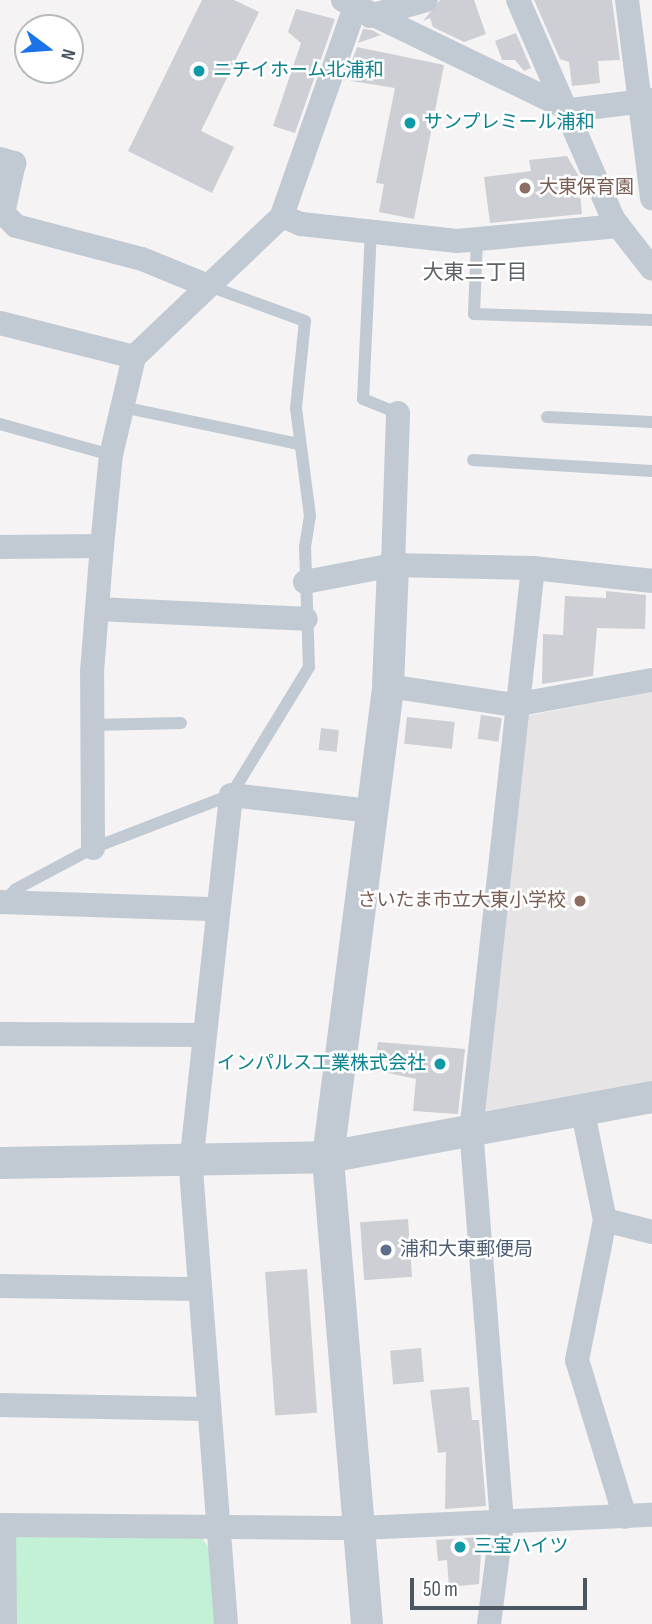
<!DOCTYPE html>
<html>
<head>
<meta charset="utf-8">
<style>
  body { margin:0 }
  #map { position:relative; width:652px; height:1624px; overflow:hidden; background:#f5f3f3; font-family:"Sofia Sans Condensed","Noto Sans JP",sans-serif }
  div>[style] { position:absolute }
  [style*='--x'] { left:calc(var(--x)*1px); top:calc(var(--y)*1px); width:calc(var(--w)*1px); rotate:calc(var(--a)*1deg) }
  .education>* { inset:0; background:#e6e4e5 }
  .green>* { inset:0; background:#c3f1d5 }
  .building>* { inset:0; background:#cdcfd5; transform-origin:0 0 }
  .service>* { height:12px; margin:-6px; padding:0 6px; transform-origin:6px; border-radius:6px; background:#c1cad2 }
  .minor>* { height:24px; margin:-12px; padding:0 12px; transform-origin:12px; border-radius:12px; background:#c1cad2 }
  .tertiary>* { height:32px; margin:-16px; padding:0 16px; transform-origin:16px; border-radius:16px; background:#c1cad2 }
  .dots>* { width:19px; height:19px; translate:-50% -50%; box-sizing:border-box; border:4px solid #fff; border-radius:50% }
  span { translate:-50% -50%; white-space:nowrap; text-align:center; line-height:1.15; -webkit-text-stroke:5px #fff; paint-order:stroke }
  .culture-label { font-size:19px; color:#0d838f }
  .left { translate:0 -50%; text-align:left }
  .right { translate:-100% -50%; text-align:right }
  .education-label { font-size:19px; color:#785e54 }
  .service-label { font-size:19px; color:#4e5e75 }
  .neighbourhood-label { font-size:21px; color:#5f6368 }
  .north { position:absolute; left:14px; top:14px; width:70px; height:70px; box-sizing:border-box; background:#fff; border:2px solid #b7bbc0; border-radius:50%; rotate:106deg; font-size:19px; font-weight:700; line-height:28px; text-align:center; color:#4a5661 }
  .north::after { content:''; display:block; margin:auto; width:24px; height:32px; background:#1a73e8; clip-path:polygon(50% 0,100% 100%,50% 72%,0 100%) }
  .scale { position:absolute; left:410px; top:1578px; width:177px; height:32px; box-sizing:border-box; border:4px solid #4a5661; border-top:0; padding-left:9px; font-size:21px; line-height:24px; white-space:nowrap; color:#4a5661; -webkit-text-stroke:5px #fff; paint-order:stroke }
</style>
</head>
<body>
<div id="map">
  <div class="education">
    <i style="clip-path:polygon(652px 692px,652px 1086px,485px 1118px,526px 716px)"></i>
  </div>
  <div class="green">
    <i style="clip-path:polygon(18px 1535px,200px 1535px,209px 1548px,215px 1624px,11px 1624px,11px 1543px)"></i>
  </div>
  <div class="building">
    <i style="clip-path:polygon(202px 0,234px 0,259px 12px,201px 131px,234px 147px,212px 193px,128px 151px)"></i>
    <i style="clip-path:polygon(440px 0,474px 0,486px 34px,464px 42px,433px 27px,430px 18px,423px 21px)"></i>
    <i style="clip-path:polygon(534px 0,612px 0,620px 60px,598px 61px,600px 83px,572px 86px,569px 62px,560px 59px)"></i>
    <i style="clip-path:polygon(296px 9px,335px 19px,295px 133px,273px 126px,301px 43px,288px 32px)"></i>
    <i style="clip-path:polygon(363px 29px,372px 30px,381px 35px,358px 43px)"></i>
    <i style="clip-path:polygon(516px 33px,531px 68px,524px 71px,515px 60px,502px 60px,495px 41px)"></i>
    <i style="clip-path:polygon(357px 47px,444px 65px,414px 219px,379px 212px,384px 184px,376px 183px,395px 88px,345px 80px)"></i>
    <i style="clip-path:polygon(567px 156px,578px 175px,582px 214px,490px 223px,484px 177px,531px 171px,529px 160px)"></i>
    <i style="clip-path:polygon(606px 591px,646px 595px,645px 629px,597px 628px,593px 676px,542px 684px,543px 634px,563px 635px,565px 596px,606px 598px)"></i>
    <i style="left:481px;top:715px;width:21px;height:24px;rotate:8deg"></i>
    <i style="left:407px;top:717px;width:48px;height:27px;rotate:6deg"></i>
    <i style="left:321px;top:728px;width:18px;height:22px;rotate:6deg"></i>
    <i style="clip-path:polygon(378px 1042px,465px 1049px,458px 1114px,413px 1111px,416px 1079px,374px 1070px)"></i>
    <i style="left:408px;top:1219px;width:58px;height:48px;rotate:86deg"></i>
    <i style="left:307px;top:1269px;width:144px;height:42px;rotate:86deg"></i>
    <i style="left:421px;top:1348px;width:34px;height:31px;rotate:85deg"></i>
    <i style="clip-path:polygon(469px 1387px,472px 1420px,479px 1420px,486px 1506px,445px 1509px,446px 1452px,438px 1453px,430px 1390px)"></i>
    <i style="clip-path:polygon(482px 1537px,479px 1584px,449px 1587px,447px 1560px,438px 1561px,436px 1540px)"></i>
  </div>
  <div class="service">
    <i style="--x:371;--y:230;--w:169;--a:92.7"></i>
    <i style="--x:363;--y:399;--w:38;--a:22"></i>
    <i style="--x:477;--y:241;--w:73;--a:92.4"></i>
    <i style="--x:474;--y:314;--w:178;--a:1.9"></i>
    <i style="--x:122;--y:407;--w:181;--a:11.8"></i>
    <i style="--x:547;--y:417;--w:105;--a:2.7"></i>
    <i style="--x:0;--y:424;--w:115;--a:15.6"></i>
    <i style="--x:473;--y:460;--w:179;--a:3.5"></i>
    <i style="--x:92;--y:725;--w:89;--a:-1.3"></i>
    <i style="--x:4;--y:901;--w:17;--a:-45"></i>
    <i style="--x:16;--y:889;--w:87;--a:-28"></i>
    <i style="--x:93;--y:848;--w:148;--a:-21"></i>
    <i style="--x:231;--y:795;--w:150;--a:-58.6"></i>
    <i style="--x:309;--y:667;--w:120;--a:-91.9"></i>
    <i style="--x:305;--y:547;--w:31;--a:-81"></i>
    <i style="--x:310;--y:516;--w:109;--a:-97.4"></i>
    <i style="--x:296;--y:408;--w:87;--a:-84.1"></i>
    <i style="--x:305;--y:321;--w:102;--a:-160"></i>
  </div>
  <div class="minor">
    <i style="--x:343;--y:0;--w:253;--a:25.8"></i>
    <i style="--x:571;--y:110;--w:82;--a:-7"></i>
    <i style="--x:518;--y:0;--w:239;--a:66.5"></i>
    <i style="--x:613;--y:219;--w:63;--a:52"></i>
    <i style="--x:627;--y:0;--w:200;--a:82.8"></i>
    <i style="--x:355;--y:7;--w:221;--a:109.3"></i>
    <i style="--x:282;--y:216;--w:21;--a:23"></i>
    <i style="--x:301;--y:224;--w:157;--a:6.2"></i>
    <i style="--x:457;--y:241;--w:162;--a:-5.3"></i>
    <i style="--x:370;--y:16;--w:58;--a:-15.9"></i>
    <i style="--x:0;--y:159;--w:15;--a:16"></i>
    <i style="--x:14;--y:163;--w:51;--a:102.4"></i>
    <i style="--x:3;--y:213;--w:18;--a:45"></i>
    <i style="--x:16;--y:226;--w:130;--a:14.7"></i>
    <i style="--x:142;--y:259;--w:71;--a:22.2"></i>
    <i style="--x:0;--y:323;--w:138;--a:14.2"></i>
    <i style="--x:0;--y:547;--w:102;--a:-0.6"></i>
    <i style="--x:393;--y:565;--w:152;--a:-88.1"></i>
    <i style="--x:305;--y:582;--w:90;--a:-10.9"></i>
    <i style="--x:393;--y:565;--w:140;--a:1.2"></i>
    <i style="--x:533;--y:568;--w:120;--a:6.2"></i>
    <i style="--x:97;--y:609;--w:209;--a:2.7"></i>
    <i style="--x:388;--y:686;--w:127;--a:8.6"></i>
    <i style="--x:514;--y:705;--w:140;--a:-10.3"></i>
    <i style="--x:93;--y:848;--w:176;--a:-90.3"></i>
    <i style="--x:92;--y:672;--w:126;--a:-85.5"></i>
    <i style="--x:102;--y:546;--w:91;--a:-84.4"></i>
    <i style="--x:111;--y:455;--w:101;--a:-76.8"></i>
    <i style="--x:134;--y:357;--w:204;--a:-43.6"></i>
    <i style="--x:0;--y:902;--w:216;--a:1.9"></i>
    <i style="--x:0;--y:1034;--w:203;--a:0.3"></i>
    <i style="--x:582;--y:1108;--w:114;--a:78.4"></i>
    <i style="--x:605;--y:1220;--w:143;--a:101.3"></i>
    <i style="--x:577;--y:1360;--w:164;--a:73"></i>
    <i style="--x:605;--y:1220;--w:49;--a:14.3"></i>
    <i style="--x:0;--y:1286;--w:199;--a:0.9"></i>
    <i style="--x:0;--y:1405;--w:206;--a:1.1"></i>
    <i style="--x:0;--y:1525;--w:361;--a:0.5"></i>
    <i style="--x:361;--y:1528;--w:291;--a:-2.6"></i>
    <i style="--x:4;--y:1525;--w:99;--a:89.4"></i>
    <i style="--x:226;--y:1624;--w:461;--a:-94.4"></i>
    <i style="--x:191;--y:1164;--w:371;--a:-83.8"></i>
    <i style="--x:231;--y:795;--w:142;--a:6.5"></i>
    <i style="--x:489;--y:1624;--w:103;--a:-82.7"></i>
    <i style="--x:502;--y:1522;--w:391;--a:-94.5"></i>
    <i style="--x:471;--y:1132;--w:567;--a:-83.73"></i>
  </div>
  <div class="tertiary">
    <i style="--x:0;--y:1163;--w:328;--a:-1"></i>
    <i style="--x:328;--y:1157;--w:330;--a:-10.5"></i>
    <i style="--x:367;--y:1624;--w:469;--a:-94.8"></i>
    <i style="--x:328;--y:1157;--w:475;--a:-82.7"></i>
    <i style="--x:388;--y:686;--w:121;--a:-87.6"></i>
  </div>
  <div class="dots">
    <i style="left:199px;top:71px;background:#0f9aa8"></i>
    <i style="left:410px;top:123px;background:#0f9aa8"></i>
    <i style="left:525px;top:188px;background:#8d6e63"></i>
    <i style="left:580px;top:901px;background:#8d6e63"></i>
    <i style="left:440px;top:1064px;background:#0f9aa8"></i>
    <i style="left:386px;top:1250px;background:#5c6f8a"></i>
    <i style="left:460px;top:1547px;background:#0f9aa8"></i>
  </div>
  <div class="culture-label">
    <span class="left" style="left:213px;top:71px">ニチイホーム北浦和</span>
    <span class="left" style="left:424px;top:123px">サンプレミール浦和</span>
    <span class="right" style="left:426px;top:1064px">インパルス工業株式会社</span>
    <span class="left" style="left:474px;top:1547px">三宝ハイツ</span>
  </div>
  <div class="education-label">
    <span class="left" style="left:539px;top:188px">大東保育園</span>
    <span class="right" style="left:566px;top:901px">さいたま市立大東小学校</span>
  </div>
  <div class="service-label">
    <span class="left" style="left:400px;top:1250px">浦和大東郵便局</span>
  </div>
  <div class="neighbourhood-label">
    <span style="left:475px;top:273px">大東二丁目</span>
  </div>
  <div class="north">N</div>
  <div class="scale">50 m</div>
</div>
</body>
</html>
